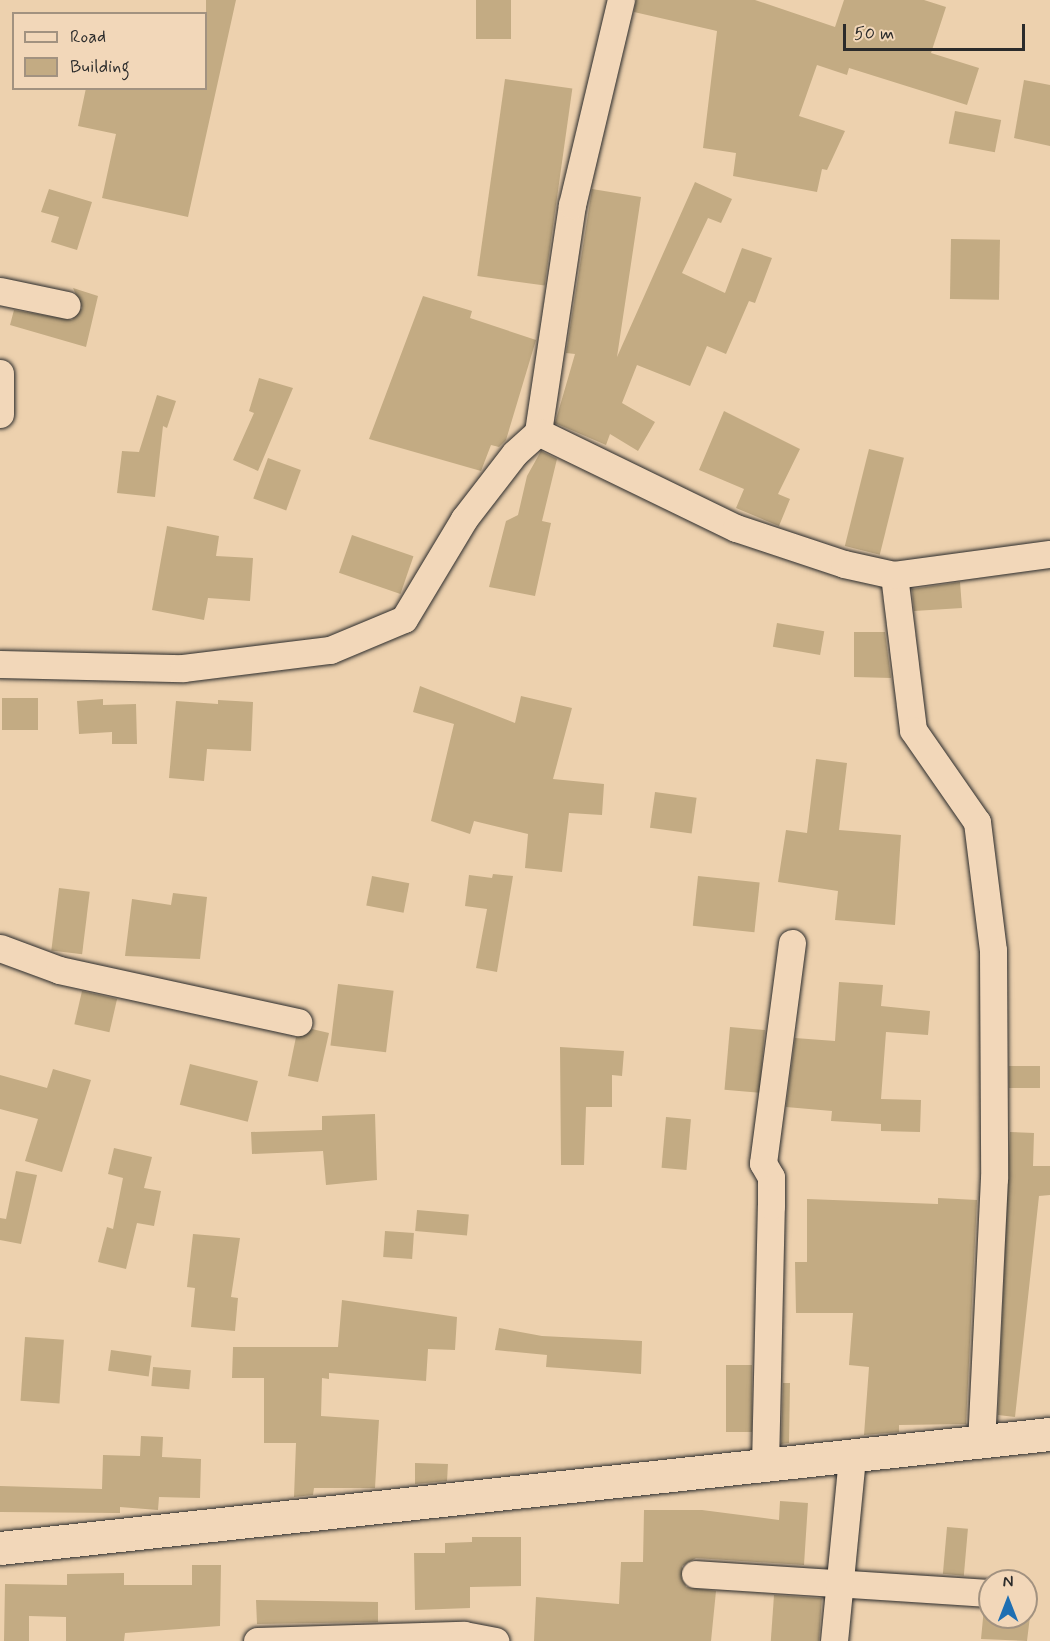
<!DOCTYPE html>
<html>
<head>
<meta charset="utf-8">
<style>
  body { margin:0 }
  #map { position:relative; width:1050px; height:1641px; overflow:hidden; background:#edd1ae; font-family:Mynerve,sans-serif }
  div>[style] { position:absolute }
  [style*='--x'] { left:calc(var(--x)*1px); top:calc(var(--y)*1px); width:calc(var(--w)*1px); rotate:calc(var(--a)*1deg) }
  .building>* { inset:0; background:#c3ab83; transform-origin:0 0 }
  .roads { filter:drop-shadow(0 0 2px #2b2b2b) drop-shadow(0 0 2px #2b2b2b) }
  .minor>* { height:27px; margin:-13.5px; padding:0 13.5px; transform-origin:13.5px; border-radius:13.5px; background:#f2d7b9 }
  .tertiary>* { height:33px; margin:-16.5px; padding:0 16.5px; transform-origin:16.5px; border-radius:16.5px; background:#f2d7b9 }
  span { translate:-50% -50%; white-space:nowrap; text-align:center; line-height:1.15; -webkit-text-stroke:5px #f2d7b9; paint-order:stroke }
  .legend { position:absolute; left:12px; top:12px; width:195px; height:78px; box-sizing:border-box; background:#f2d7b9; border:2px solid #a29280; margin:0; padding:8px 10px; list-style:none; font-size:18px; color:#2b2b2b }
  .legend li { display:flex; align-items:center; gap:12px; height:30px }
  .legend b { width:30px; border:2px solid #a29280 }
  .north { position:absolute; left:978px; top:1569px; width:60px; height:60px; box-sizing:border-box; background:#f2d7b9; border:2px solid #a29280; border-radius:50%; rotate:0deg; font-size:16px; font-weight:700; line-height:24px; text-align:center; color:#2b2b2b }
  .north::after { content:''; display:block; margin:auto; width:21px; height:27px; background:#1f6fb2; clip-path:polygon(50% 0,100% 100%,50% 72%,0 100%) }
  .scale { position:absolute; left:843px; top:24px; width:182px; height:27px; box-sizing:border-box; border:3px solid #2b2b2b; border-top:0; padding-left:8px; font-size:18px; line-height:21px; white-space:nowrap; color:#2b2b2b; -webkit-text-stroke:4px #f2d7b9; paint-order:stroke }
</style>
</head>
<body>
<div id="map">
  <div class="building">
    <i style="clip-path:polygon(206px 0,236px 0,188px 217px,102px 198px,116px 134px,78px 126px,86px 88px,206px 88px)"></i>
    <i style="left:476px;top:0;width:35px;height:39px"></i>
    <i style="clip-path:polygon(636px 0,755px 0,835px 27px,844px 0,924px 0,946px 7px,931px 53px,979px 68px,967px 105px,849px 68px,847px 75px,817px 65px,799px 116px,845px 131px,827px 170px,822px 169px,817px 192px,733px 176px,736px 153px,703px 148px,717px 31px,634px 12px)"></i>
    <i style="left:505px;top:79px;width:68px;height:199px;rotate:8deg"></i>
    <i style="clip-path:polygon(1024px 80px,1050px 85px,1050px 146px,1014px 138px)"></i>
    <i style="left:955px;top:111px;width:47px;height:33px;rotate:11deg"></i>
    <i style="clip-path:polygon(695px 182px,732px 199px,721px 223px,708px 218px,682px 273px,725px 293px,742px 248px,772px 258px,755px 303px,749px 301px,726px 354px,707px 346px,690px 386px,637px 365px,622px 403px,655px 422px,638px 451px,610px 434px,606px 445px,555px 423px,575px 354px,566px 353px,592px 189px,641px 197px,617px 357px)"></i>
    <i style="clip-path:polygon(49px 189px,92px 202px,77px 250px,51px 242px,59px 217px,41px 212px)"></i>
    <i style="left:951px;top:239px;width:49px;height:60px;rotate:1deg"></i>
    <i style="clip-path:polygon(73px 288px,98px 296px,86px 347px,10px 325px,14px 310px,72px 320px,82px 308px)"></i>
    <i style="clip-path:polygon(423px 296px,472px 311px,470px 318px,536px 340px,506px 440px,499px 447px,491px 445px,481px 471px,369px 439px)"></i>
    <i style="clip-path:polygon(259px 378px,293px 388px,258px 471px,233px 460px,254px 413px,249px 411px)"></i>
    <i style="clip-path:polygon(157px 395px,176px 401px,167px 428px,163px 426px,155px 497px,117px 493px,122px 451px,139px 452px)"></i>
    <i style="clip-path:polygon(724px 411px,800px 449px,778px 494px,790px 499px,779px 526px,736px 508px,744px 489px,699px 470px)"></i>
    <i style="left:869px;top:449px;width:36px;height:100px;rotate:14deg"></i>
    <i style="clip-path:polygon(541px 451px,557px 459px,542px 521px,551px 523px,535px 596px,489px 587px,506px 521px,518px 515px,527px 476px)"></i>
    <i style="left:268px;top:458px;width:35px;height:43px;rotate:20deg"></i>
    <i style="clip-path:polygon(167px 526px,219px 536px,216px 556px,253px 558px,250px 601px,208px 598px,204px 620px,152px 610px)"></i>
    <i style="left:352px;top:535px;width:65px;height:40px;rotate:19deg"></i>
    <i style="clip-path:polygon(960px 582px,962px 608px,914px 611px,912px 589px)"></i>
    <i style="left:777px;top:623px;width:48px;height:24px;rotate:10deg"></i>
    <i style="clip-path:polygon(854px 632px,885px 632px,891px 678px,854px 677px)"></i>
    <i style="clip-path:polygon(420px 686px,515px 723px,521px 696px,572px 708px,553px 779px,604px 784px,602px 815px,569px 813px,562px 872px,525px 868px,528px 834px,474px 821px,470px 834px,431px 821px,454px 724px,413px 712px)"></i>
    <i style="left:2px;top:698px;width:36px;height:32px"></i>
    <i style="clip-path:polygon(103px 699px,103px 705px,136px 704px,137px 744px,112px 744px,112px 732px,79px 734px,77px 701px)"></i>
    <i style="clip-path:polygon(218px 700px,253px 702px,251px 751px,207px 749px,204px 781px,169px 778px,176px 701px,218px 704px)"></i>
    <i style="clip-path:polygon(816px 759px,847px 763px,839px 830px,901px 835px,895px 925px,835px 920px,838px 891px,778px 882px,786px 830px,807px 833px)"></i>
    <i style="left:655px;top:792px;width:42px;height:36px;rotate:8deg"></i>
    <i style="clip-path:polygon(493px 874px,513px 876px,497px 972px,476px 968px,487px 909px,465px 906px,469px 875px,492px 878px)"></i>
    <i style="left:372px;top:876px;width:38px;height:30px;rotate:11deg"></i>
    <i style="left:698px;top:876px;width:62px;height:50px;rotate:6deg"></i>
    <i style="left:59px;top:888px;width:31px;height:63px;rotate:7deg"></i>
    <i style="clip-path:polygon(173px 893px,207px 897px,200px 959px,125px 956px,132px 899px,171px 905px)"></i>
    <i style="clip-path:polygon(839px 982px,883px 985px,881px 1006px,930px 1011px,928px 1035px,886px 1032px,881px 1099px,921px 1100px,920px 1132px,881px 1131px,881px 1124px,831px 1121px,832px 1111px,786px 1107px,795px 1038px,835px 1041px)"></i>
    <i style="left:338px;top:984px;width:56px;height:62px;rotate:7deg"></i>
    <i style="left:82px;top:991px;width:36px;height:34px;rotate:13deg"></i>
    <i style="left:730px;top:1027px;width:35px;height:63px;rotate:5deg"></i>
    <i style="clip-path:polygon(312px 1029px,329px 1033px,318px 1082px,288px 1076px,296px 1037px)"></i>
    <i style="clip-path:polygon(560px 1047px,624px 1051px,622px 1076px,612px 1075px,612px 1107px,586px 1107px,584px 1165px,561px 1165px)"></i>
    <i style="left:190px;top:1064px;width:70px;height:42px;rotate:14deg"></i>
    <i style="left:1009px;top:1066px;width:31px;height:22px"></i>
    <i style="clip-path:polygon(53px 1069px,91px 1080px,62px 1172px,25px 1161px,38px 1119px,0 1109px,0 1075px,47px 1088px)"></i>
    <i style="clip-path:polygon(375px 1114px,377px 1180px,326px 1185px,323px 1151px,252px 1154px,251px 1132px,322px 1130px,322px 1116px)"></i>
    <i style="left:666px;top:1117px;width:25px;height:51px;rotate:5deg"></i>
    <i style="clip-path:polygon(1010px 1132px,1034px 1133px,1033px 1166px,1050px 1166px,1050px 1195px,1039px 1196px,1015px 1417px,998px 1415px)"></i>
    <i style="clip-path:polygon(114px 1148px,152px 1157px,144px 1188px,161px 1191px,154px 1226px,137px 1223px,126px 1269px,98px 1262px,107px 1227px,113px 1229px,123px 1178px,108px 1174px)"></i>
    <i style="clip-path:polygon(16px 1171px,37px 1175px,21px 1244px,0 1240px,0 1218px,6px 1219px)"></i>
    <i style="clip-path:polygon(938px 1198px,977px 1200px,966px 1424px,899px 1425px,899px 1432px,864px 1435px,869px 1367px,849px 1365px,853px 1313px,796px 1313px,795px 1262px,807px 1262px,807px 1199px,938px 1204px)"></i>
    <i style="left:417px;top:1210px;width:52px;height:21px;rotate:5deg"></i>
    <i style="left:385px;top:1231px;width:29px;height:26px;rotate:4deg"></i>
    <i style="clip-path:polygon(193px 1234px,240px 1238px,231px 1297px,238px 1298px,235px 1331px,191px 1327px,195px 1288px,187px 1287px)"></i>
    <i style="clip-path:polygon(342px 1300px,457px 1317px,455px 1350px,428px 1349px,426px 1381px,329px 1373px,329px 1379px,322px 1378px,321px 1416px,379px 1420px,375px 1488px,314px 1488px,313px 1495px,294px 1497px,296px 1443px,264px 1443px,264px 1378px,232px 1378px,233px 1347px,338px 1347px)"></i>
    <i style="clip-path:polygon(499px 1328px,542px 1336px,642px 1341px,641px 1374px,546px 1367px,547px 1355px,495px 1350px)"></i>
    <i style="left:25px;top:1337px;width:39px;height:64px;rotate:4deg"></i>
    <i style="left:111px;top:1350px;width:41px;height:21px;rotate:8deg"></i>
    <i style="left:726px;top:1365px;width:26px;height:67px"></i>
    <i style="left:153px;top:1367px;width:38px;height:19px;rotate:5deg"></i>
    <i style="clip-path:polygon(783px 1383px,790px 1383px,789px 1443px,781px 1444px)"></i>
    <i style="clip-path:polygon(141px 1436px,163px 1437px,162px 1457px,201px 1459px,200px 1498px,159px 1497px,158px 1510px,120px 1507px,120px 1513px,0 1512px,0 1486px,102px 1489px,103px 1455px,140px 1456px)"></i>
    <i style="clip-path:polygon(415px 1463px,448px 1464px,447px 1481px,415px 1484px)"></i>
    <i style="clip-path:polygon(780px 1501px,808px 1503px,804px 1565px,696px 1558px,682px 1566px,686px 1587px,716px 1591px,711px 1641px,534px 1641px,536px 1597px,619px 1604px,621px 1562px,643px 1562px,644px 1510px,702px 1510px,779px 1520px)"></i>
    <i style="left:947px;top:1527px;width:21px;height:47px;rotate:5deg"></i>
    <i style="clip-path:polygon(472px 1537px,521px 1537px,521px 1586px,470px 1587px,470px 1608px,415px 1610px,414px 1553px,445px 1553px,445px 1543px,472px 1542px)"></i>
    <i style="clip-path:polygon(192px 1565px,221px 1565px,220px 1626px,125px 1633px,124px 1641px,66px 1641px,66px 1617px,29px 1616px,29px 1641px,4px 1641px,5px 1584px,67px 1585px,67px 1574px,124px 1573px,124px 1585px,192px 1585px)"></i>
    <i style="left:774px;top:1595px;width:48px;height:46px;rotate:4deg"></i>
    <i style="clip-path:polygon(256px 1600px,378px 1602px,378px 1622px,257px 1624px)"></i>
    <i style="clip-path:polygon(984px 1608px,990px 1609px,990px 1617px,1026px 1617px,1026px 1608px,1031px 1608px,1027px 1641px,981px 1639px)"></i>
  </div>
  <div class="roads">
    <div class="minor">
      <i style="--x:0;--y:291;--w:68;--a:11.8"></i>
      <i style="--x:0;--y:373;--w:41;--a:90"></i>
      <i style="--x:538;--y:432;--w:230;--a:-81.5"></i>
      <i style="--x:572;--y:205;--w:211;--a:-76.6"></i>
      <i style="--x:894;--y:575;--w:156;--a:83"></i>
      <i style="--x:913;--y:730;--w:112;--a:55.2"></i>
      <i style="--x:977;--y:822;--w:129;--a:82.9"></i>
      <i style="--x:993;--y:950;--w:228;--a:89.7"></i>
      <i style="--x:994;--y:1178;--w:262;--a:92.8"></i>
      <i style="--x:0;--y:664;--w:183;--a:1.3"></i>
      <i style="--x:183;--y:668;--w:148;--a:-7"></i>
      <i style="--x:330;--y:650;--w:80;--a:-22.7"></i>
      <i style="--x:404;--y:619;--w:117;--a:-59"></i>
      <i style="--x:464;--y:519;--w:83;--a:-52.3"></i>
      <i style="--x:515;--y:453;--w:31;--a:-42"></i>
      <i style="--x:538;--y:432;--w:220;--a:25.9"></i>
      <i style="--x:736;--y:528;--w:114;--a:18.4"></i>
      <i style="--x:844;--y:564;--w:51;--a:12.4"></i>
      <i style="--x:894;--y:575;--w:157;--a:-7.7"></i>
      <i style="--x:0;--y:948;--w:63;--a:20.4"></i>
      <i style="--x:59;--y:970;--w:245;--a:12.3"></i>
      <i style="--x:765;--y:1465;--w:259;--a:-88.7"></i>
      <i style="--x:771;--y:1206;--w:29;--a:-90"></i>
      <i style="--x:771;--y:1177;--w:16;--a:-120"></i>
      <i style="--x:763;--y:1163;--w:222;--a:-82.5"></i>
      <i style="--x:695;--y:1574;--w:296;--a:3.7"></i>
      <i style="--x:257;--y:1641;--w:207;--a:-1.7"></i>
      <i style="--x:464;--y:1635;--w:32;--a:11"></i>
      <i style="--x:834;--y:1641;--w:186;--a:-84.4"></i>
    </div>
    <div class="tertiary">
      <i style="--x:0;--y:1548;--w:1056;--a:-6.2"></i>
    </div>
  </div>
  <ul class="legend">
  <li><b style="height:8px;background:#f2d7b9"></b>Road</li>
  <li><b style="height:16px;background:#c3ab83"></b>Building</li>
  </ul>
  <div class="north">N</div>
  <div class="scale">50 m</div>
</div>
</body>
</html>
